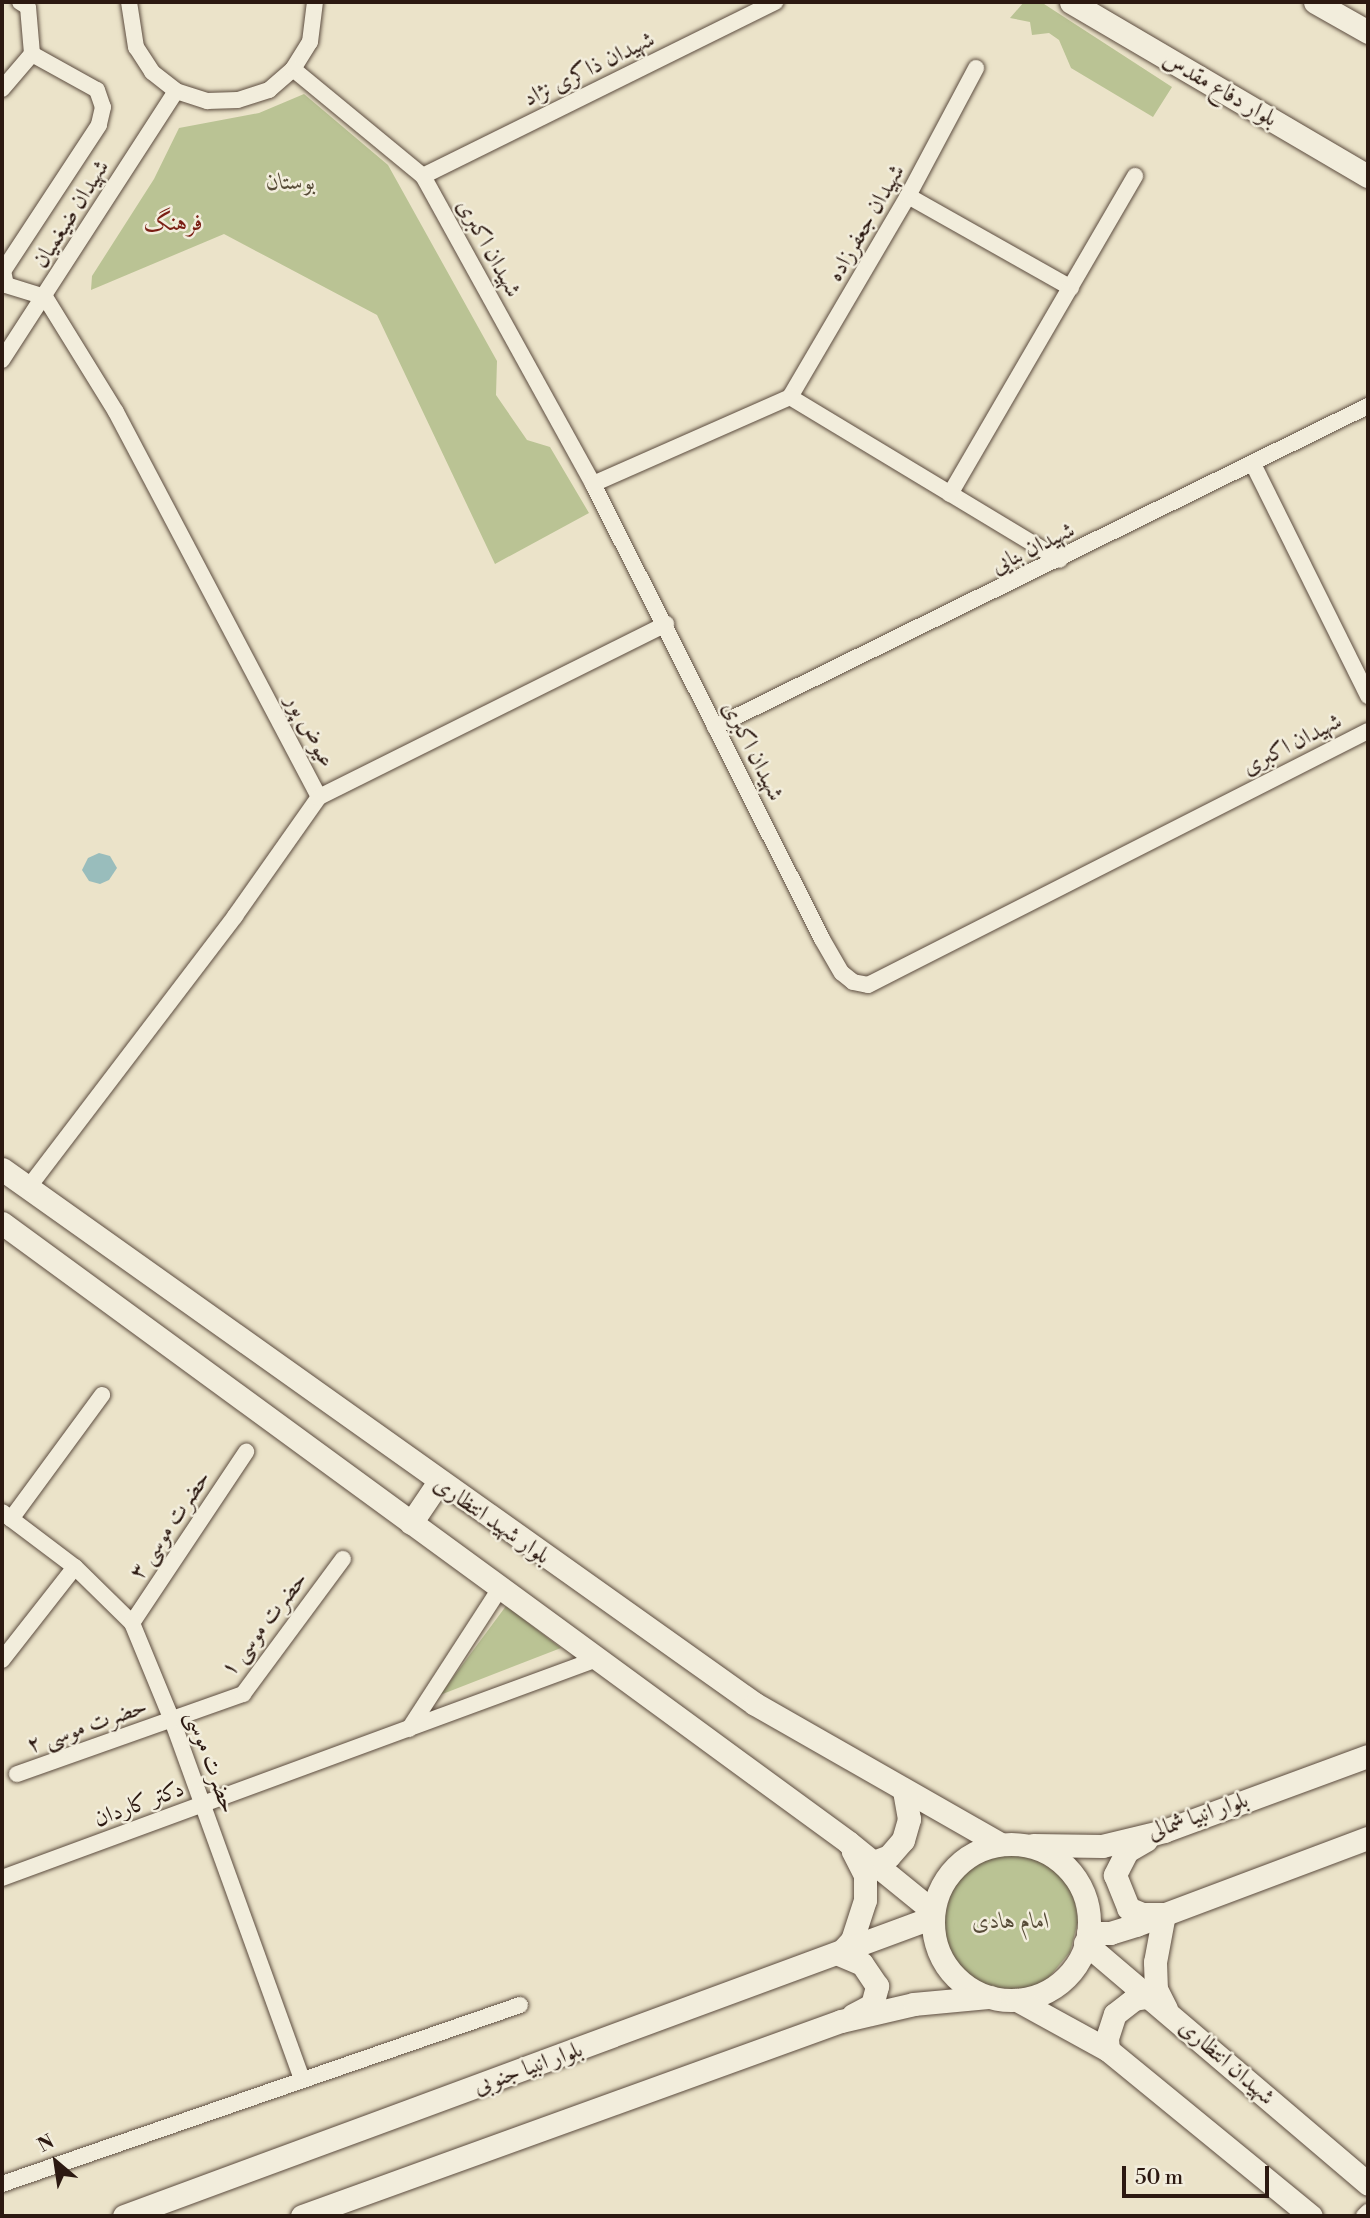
<!DOCTYPE html>
<html>
<head>
<meta charset="utf-8">
<style>
  body { margin:0 }
  #map { position:relative; width:1370px; height:2218px; overflow:hidden; background:#ebe3c9; font-family:"Libre Bodoni",Amiri,serif }
  div>[style] { position:absolute }
  [style*='--x'] { left:calc(var(--x)*1px); top:calc(var(--y)*1px); width:calc(var(--w)*1px); rotate:calc(var(--a)*1deg) }
  .green>* { inset:0; background:#bac394 }
  .water>* { inset:0; background:#99bdbc }
  .roads { filter:drop-shadow(0 0 2px #5c4c3f) drop-shadow(0 0 2px #5c4c3f) }
  .street>* { height:16px; margin:-8px; padding:0 8px; transform-origin:8px; border-radius:8px; background:#f2eddc }
  .secondary>* { height:23px; margin:-11.5px; padding:0 11.5px; transform-origin:11.5px; border-radius:11.5px; background:#f2eddc }
  .secondary>.ring { margin:-11.5px; padding:0; box-sizing:content-box; background:none; border:23px solid #f2eddc; border-radius:50% }
  span { translate:-50% -50%; white-space:nowrap; text-align:center; line-height:1.15; -webkit-text-stroke:5px #f2eddc; paint-order:stroke }
  .street-label { font-size:23px; color:#2c1911 }
  .park-label { font-size:23px; color:#574c38; font-style:italic }
  .neighbourhood-label { font-size:24px; color:#7a1f14 }
  .frame { position:absolute; inset:0; border:4px solid #2c1911; pointer-events:none }
  .north { position:absolute; left:21px; top:2127px; width:70px; height:70px; -webkit-text-stroke:5px #f2eddc; paint-order:stroke; rotate:331deg; font-size:19px; font-weight:700; line-height:28px; text-align:center; color:#2c1911 }
  .north::after { content:''; display:block; margin:auto; width:24px; height:32px; background:#2c1911; clip-path:polygon(50% 0,100% 100%,50% 72%,0 100%) }
  .scale { position:absolute; left:1122px; top:2166px; width:147px; height:32px; box-sizing:border-box; border:4px solid #2c1911; border-top:0; padding-left:9px; font-size:21px; line-height:24px; white-space:nowrap; color:#2c1911; -webkit-text-stroke:5px #f2eddc; paint-order:stroke }
</style>
</head>
<body>
<div id="map">
  <div class="green">
    <i style="clip-path:polygon(1024px 2px,1041px 2px,1172px 87px,1153px 117px,1071px 68px,1059px 40px,1049px 33px,1032px 35px,1030px 22px,1010px 18px)"></i>
    <i style="clip-path:polygon(304px 94px,388px 165px,497px 361px,496px 395px,527px 440px,550px 447px,589px 513px,495px 564px,377px 315px,224px 234px,91px 290px,92px 276px,154px 179px,179px 128px,259px 113px)"></i>
    <i style="clip-path:polygon(506px 1606px,561px 1648px,440px 1695px)"></i>
    <i style="clip-path:polygon(1000px 1844px,1022px 1845px,1067px 1867px,1074px 1897px,1078px 1921px,1070px 1952px,1035px 1994px,990px 1997px,969px 1988px,947px 1942px,944px 1920px,958px 1865px)"></i>
  </div>
  <div class="water">
    <i style="clip-path:polygon(99px 853px,110px 856px,117px 868px,109px 880px,100px 884px,89px 881px,82px 870px,88px 858px)"></i>
  </div>
  <div class="roads">
    <div class="street">
      <i style="--x:20;--y:2;--w:9;--a:32"></i>
      <i style="--x:28;--y:7;--w:47;--a:85.1"></i>
      <i style="--x:129;--y:2;--w:46;--a:81.2"></i>
      <i style="--x:136;--y:47;--w:30;--a:57"></i>
      <i style="--x:152;--y:72;--w:31;--a:38"></i>
      <i style="--x:176;--y:91;--w:33;--a:18"></i>
      <i style="--x:207;--y:101;--w:31;--a:-2"></i>
      <i style="--x:238;--y:100;--w:33;--a:-18"></i>
      <i style="--x:269;--y:90;--w:32;--a:-41"></i>
      <i style="--x:293;--y:69;--w:32;--a:-58"></i>
      <i style="--x:310;--y:42;--w:40;--a:-82.9"></i>
      <i style="--x:293;--y:69;--w:168;--a:39.5"></i>
      <i style="--x:423;--y:176;--w:352;--a:61.1"></i>
      <i style="--x:593;--y:484;--w:509;--a:63.28"></i>
      <i style="--x:822;--y:939;--w:39;--a:60"></i>
      <i style="--x:842;--y:973;--w:14;--a:39"></i>
      <i style="--x:853;--y:982;--w:15;--a:11"></i>
      <i style="--x:868;--y:985;--w:561;--a:-26.93"></i>
      <i style="--x:2;--y:89;--w:46;--a:-49.4"></i>
      <i style="--x:32;--y:54;--w:74;--a:29"></i>
      <i style="--x:97;--y:90;--w:18;--a:71"></i>
      <i style="--x:103;--y:107;--w:18;--a:103"></i>
      <i style="--x:99;--y:125;--w:175;--a:123.3"></i>
      <i style="--x:3;--y:271;--w:14;--a:78"></i>
      <i style="--x:6;--y:285;--w:41;--a:17.1"></i>
      <i style="--x:45;--y:297;--w:135;--a:58.3"></i>
      <i style="--x:116;--y:412;--w:435;--a:62.2"></i>
      <i style="--x:423;--y:176;--w:393;--a:-26.3"></i>
      <i style="--x:908;--y:196;--w:187;--a:29.4"></i>
      <i style="--x:2;--y:360;--w:320;--a:-57.1"></i>
      <i style="--x:790;--y:397;--w:233;--a:-59.6"></i>
      <i style="--x:908;--y:196;--w:145;--a:-62"></i>
      <i style="--x:1253;--y:464;--w:259;--a:63.6"></i>
      <i style="--x:593;--y:484;--w:215;--a:-23.8"></i>
      <i style="--x:790;--y:397;--w:315;--a:31.1"></i>
      <i style="--x:950;--y:494;--w:368;--a:-59.8"></i>
      <i style="--x:715;--y:727;--w:728;--a:-26.18"></i>
      <i style="--x:28;--y:1188;--w:342;--a:-52.7"></i>
      <i style="--x:235;--y:916;--w:146;--a:-54.8"></i>
      <i style="--x:319;--y:797;--w:388;--a:-26.5"></i>
      <i style="--x:2;--y:1512;--w:91;--a:37"></i>
      <i style="--x:75;--y:1567;--w:80;--a:44.5"></i>
      <i style="--x:132;--y:1623;--w:105;--a:67.6"></i>
      <i style="--x:172;--y:1720;--w:382;--a:70.1"></i>
      <i style="--x:11;--y:1519;--w:154;--a:-53.7"></i>
      <i style="--x:132;--y:1623;--w:206;--a:-56.3"></i>
      <i style="--x:2;--y:1660;--w:118;--a:-51.9"></i>
      <i style="--x:409;--y:1729;--w:169;--a:-57.1"></i>
      <i style="--x:17;--y:1774;--w:240;--a:-19.5"></i>
      <i style="--x:243;--y:1694;--w:168;--a:-53.5"></i>
      <i style="--x:2;--y:1878;--w:634;--a:-20.21"></i>
      <i style="--x:2;--y:2184;--w:548;--a:-19.06"></i>
      <i style="--x:1364;--y:2216;--w:6;--a:-45"></i>
    </div>
    <div class="secondary">
      <i style="--x:1071;--y:2;--w:344;--a:30.4"></i>
      <i style="--x:1315;--y:2;--w:61;--a:29.5"></i>
      <i style="--x:2;--y:1169;--w:924;--a:35.39"></i>
      <i style="--x:755;--y:1704;--w:282;--a:29.7"></i>
      <i style="--x:2;--y:1223;--w:1048;--a:36.19"></i>
      <i style="--x:848;--y:1842;--w:109;--a:39.1"></i>
      <i style="--x:411;--y:1523;--w:48;--a:-56"></i>
      <i style="--x:1146;--y:1840;--w:22;--a:150"></i>
      <i style="--x:1127;--y:1851;--w:27;--a:117"></i>
      <i style="--x:1115;--y:1875;--w:35;--a:68"></i>
      <i style="--x:1128;--y:1908;--w:15;--a:23"></i>
      <i style="--x:1142;--y:1914;--w:22;--a:0"></i>
      <i style="--x:1164;--y:1914;--w:49;--a:100.6"></i>
      <i style="--x:1155;--y:1962;--w:27;--a:88"></i>
      <i style="--x:1156;--y:1989;--w:22;--a:63"></i>
      <i class="ring" style="left:933px;top:1844px;width:133px;height:133px"></i>
      <i style="--x:1033;--y:1845;--w:69;--a:0.8"></i>
      <i style="--x:1102;--y:1846;--w:64;--a:-13.6"></i>
      <i style="--x:1164;--y:1831;--w:217;--a:-20.2"></i>
      <i style="--x:871;--y:1863;--w:19;--a:-21"></i>
      <i style="--x:889;--y:1856;--w:21;--a:-49"></i>
      <i style="--x:903;--y:1840;--w:22;--a:-74"></i>
      <i style="--x:909;--y:1819;--w:28;--a:-100"></i>
      <i style="--x:1088;--y:1933;--w:22;--a:0"></i>
      <i style="--x:1110;--y:1933;--w:27;--a:-17"></i>
      <i style="--x:1136;--y:1925;--w:248;--a:-20.6"></i>
      <i style="--x:1085;--y:1943;--w:372;--a:40.4"></i>
      <i style="--x:1017;--y:2000;--w:104;--a:28.8"></i>
      <i style="--x:1108;--y:2050;--w:262;--a:39.3"></i>
      <i style="--x:853;--y:2015;--w:21;--a:-28"></i>
      <i style="--x:872;--y:2005;--w:20;--a:-75"></i>
      <i style="--x:877;--y:1986;--w:27;--a:-124"></i>
      <i style="--x:862;--y:1964;--w:25;--a:-157"></i>
      <i style="--x:839;--y:1954;--w:19;--a:-47"></i>
      <i style="--x:852;--y:1940;--w:42;--a:-72"></i>
      <i style="--x:865;--y:1900;--w:25;--a:-90"></i>
      <i style="--x:865;--y:1875;--w:27;--a:-117"></i>
      <i style="--x:1108;--y:2050;--w:12;--a:-95"></i>
      <i style="--x:1107;--y:2038;--w:25;--a:-72"></i>
      <i style="--x:1115;--y:2014;--w:24;--a:-38"></i>
      <i style="--x:1134;--y:1999;--w:13;--a:-9"></i>
      <i style="--x:124;--y:2216;--w:860;--a:-20.27"></i>
      <i style="--x:302;--y:2216;--w:573;--a:-19.89"></i>
      <i style="--x:841;--y:2021;--w:75;--a:-13.1"></i>
      <i style="--x:914;--y:2004;--w:76;--a:-5.3"></i>
    </div>
  </div>
  <div class="street-label">
    <span style="left:589px;top:69px;rotate:-26deg">شهیدان ذاکری نژاد</span>
    <span style="left:1220px;top:89px;rotate:30deg">بلوار دفاع مقدس</span>
    <span style="left:71px;top:214px;rotate:-58deg">شهیدان ضیغمیان</span>
    <span style="left:866px;top:223px;rotate:-60deg">شهیدان جعفرزاده</span>
    <span style="left:489px;top:248px;rotate:61deg">شهیدان اکبری</span>
    <span style="left:1033px;top:548px;rotate:-26deg">شهیدان بنایی</span>
    <span style="left:310px;top:731px;rotate:62deg">عیوض پور</span>
    <span style="left:1292px;top:744px;rotate:-27deg">شهیدان اکبری</span>
    <span style="left:753px;top:751px;rotate:63deg">شهیدان اکبری</span>
    <span style="left:492px;top:1520px;rotate:35deg">بلوار شهید انتظاری</span>
    <span style="left:170px;top:1525px;rotate:-56deg">حضرت موسی ۳</span>
    <span style="left:264px;top:1624px;rotate:-52deg">حضرت موسی ۱</span>
    <span style="left:87px;top:1726px;rotate:-19deg">حضرت موسی ۲</span>
    <span style="left:211px;top:1762px;rotate:70deg">حضرت موسی</span>
    <span style="left:139px;top:1804px;rotate:-20deg">دکتر کاردان</span>
    <span style="left:1198px;top:1816px;rotate:-19deg">بلوار انبیا شمالی</span>
    <span style="left:1227px;top:2062px;rotate:41deg">شهیدان انتظاری</span>
    <span style="left:528px;top:2068px;rotate:-20deg">بلوار انبیا جنوبی</span>
  </div>
  <div class="park-label">
    <span style="left:291px;top:182px">بوستان</span>
    <span style="left:1011px;top:1921px">امام هادی</span>
  </div>
  <div class="neighbourhood-label">
    <span style="left:173px;top:224px">فرهنگ</span>
  </div>
  <div class="frame"></div>
  <div class="north">N</div>
  <div class="scale">50 m</div>
</div>
</body>
</html>
